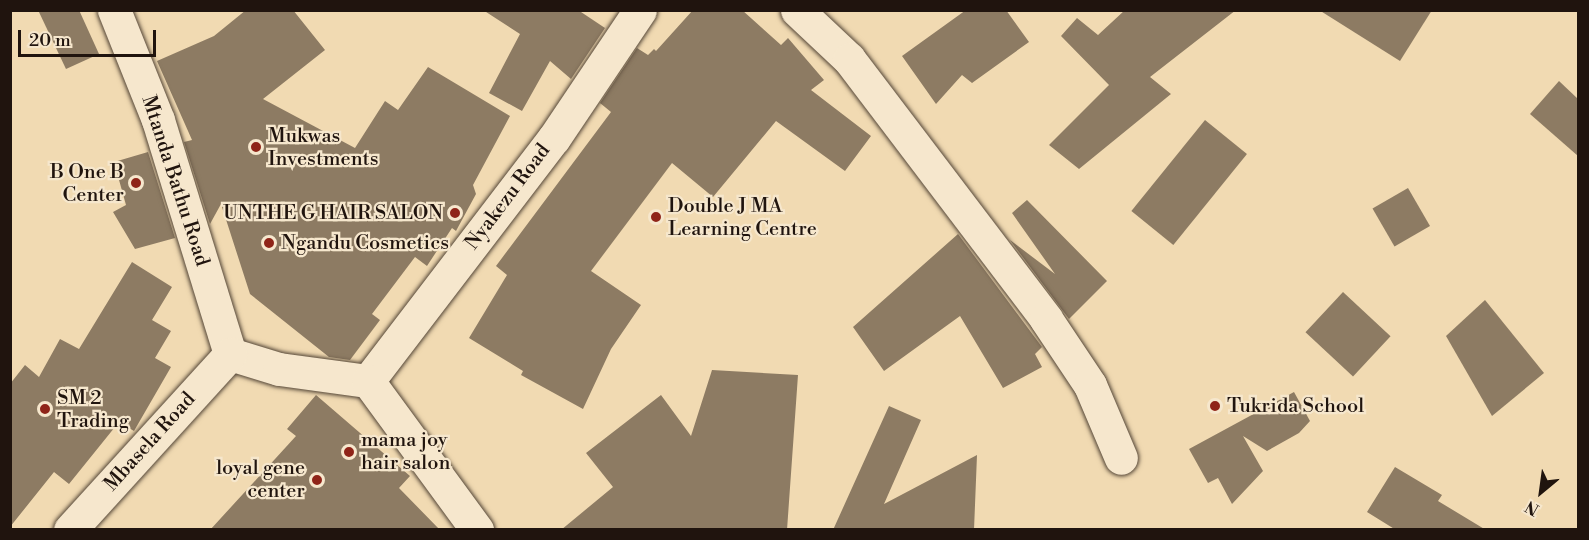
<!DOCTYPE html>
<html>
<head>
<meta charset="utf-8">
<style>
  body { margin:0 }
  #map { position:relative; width:1589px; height:540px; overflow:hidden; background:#f1dab2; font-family:"Libre Bodoni",serif }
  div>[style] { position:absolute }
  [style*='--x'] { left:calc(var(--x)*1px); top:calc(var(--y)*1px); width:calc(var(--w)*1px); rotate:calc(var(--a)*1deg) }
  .building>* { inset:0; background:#8d7b63; transform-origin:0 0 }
  .roads { filter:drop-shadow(0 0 2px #544637) drop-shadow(0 0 2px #544637) }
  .minor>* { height:33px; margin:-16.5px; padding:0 16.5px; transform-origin:16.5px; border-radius:16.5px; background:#f6e7cd }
  .dots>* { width:16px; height:16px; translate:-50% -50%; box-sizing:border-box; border:3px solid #f6e7cd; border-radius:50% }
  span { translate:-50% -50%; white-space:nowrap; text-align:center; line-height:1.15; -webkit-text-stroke:4.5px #f6e7cd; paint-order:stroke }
  .poi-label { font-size:20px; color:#20140e }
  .left { translate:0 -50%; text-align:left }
  .right { translate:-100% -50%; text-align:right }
  .street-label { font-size:20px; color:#20140e }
  .frame { position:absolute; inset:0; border:12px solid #20140e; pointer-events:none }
  .north { position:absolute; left:1511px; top:462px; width:60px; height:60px; -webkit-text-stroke:4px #f6e7cd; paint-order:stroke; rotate:209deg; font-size:16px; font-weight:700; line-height:24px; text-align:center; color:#20140e }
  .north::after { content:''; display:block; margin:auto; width:21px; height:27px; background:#20140e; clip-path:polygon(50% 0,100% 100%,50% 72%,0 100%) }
  .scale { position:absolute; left:18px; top:30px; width:138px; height:27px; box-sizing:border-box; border:3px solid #20140e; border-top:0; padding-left:8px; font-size:18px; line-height:21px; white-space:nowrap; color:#20140e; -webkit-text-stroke:4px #f6e7cd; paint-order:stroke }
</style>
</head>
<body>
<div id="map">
  <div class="building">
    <i style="clip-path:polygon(38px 10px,79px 10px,99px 54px,66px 69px)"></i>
    <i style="clip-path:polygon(246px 10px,293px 10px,325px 50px,263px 99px,355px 148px,385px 101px,398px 110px,428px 67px,510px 116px,473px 185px,476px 194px,456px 231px,452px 228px,427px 266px,415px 257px,372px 314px,380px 320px,350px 360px,329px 357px,250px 294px,221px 204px,210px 224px,184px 142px,192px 140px,157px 61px,214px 36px)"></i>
    <i style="clip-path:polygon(483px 10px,578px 10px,605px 28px,571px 79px,550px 61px,522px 111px,489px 93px,520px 34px)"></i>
    <i style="clip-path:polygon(693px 10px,742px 10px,781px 45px,788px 38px,824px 80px,811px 90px,871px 136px,845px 171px,776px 121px,713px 197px,672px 163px,591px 271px,641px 305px,611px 349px,583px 409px,521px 375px,523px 371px,469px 338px,507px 275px,496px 266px,611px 112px,600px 103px,637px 48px,648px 55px,654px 49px,656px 51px)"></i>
    <i style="clip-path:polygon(966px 10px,1006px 10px,1029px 42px,972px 83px,962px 75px,936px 104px,902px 56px)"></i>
    <i style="clip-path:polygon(1125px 10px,1236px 10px,1150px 77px,1171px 94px,1079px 169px,1049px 145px,1109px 85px,1061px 36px,1077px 18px,1098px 35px)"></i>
    <i style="clip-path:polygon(1319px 10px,1432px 10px,1400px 61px)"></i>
    <i style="clip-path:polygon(1559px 81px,1578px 99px,1578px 156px,1530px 114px)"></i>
    <i style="left:1205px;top:120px;width:54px;height:117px;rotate:39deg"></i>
    <i style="clip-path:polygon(148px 152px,175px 238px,135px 249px,113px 212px,126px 205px,114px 162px)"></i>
    <i style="left:1408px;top:188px;width:44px;height:41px;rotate:60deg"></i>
    <i style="clip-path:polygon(1027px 200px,1107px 281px,1069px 319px,1010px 240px,1055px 274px,1012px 213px)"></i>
    <i style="clip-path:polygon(958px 234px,1042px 347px,1035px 354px,1042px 367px,1003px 388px,960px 316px,884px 371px,853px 327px)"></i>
    <i style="clip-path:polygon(132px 262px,172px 287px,152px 320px,171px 331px,155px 358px,171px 367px,134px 431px,119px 422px,69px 484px,54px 472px,10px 527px,10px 384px,25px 365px,39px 377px,60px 339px,79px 349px)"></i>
    <i style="left:1343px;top:292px;width:65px;height:55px;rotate:43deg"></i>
    <i style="clip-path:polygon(1485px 300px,1544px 373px,1492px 416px,1446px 336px)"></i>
    <i style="clip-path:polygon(712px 370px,798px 375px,787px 530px,561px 530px,613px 487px,586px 453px,661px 395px,691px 436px)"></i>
    <i style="clip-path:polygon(1294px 392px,1310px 421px,1299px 433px,1267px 451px,1243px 436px,1263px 471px,1232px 504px,1218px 478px,1208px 483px,1189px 449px)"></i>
    <i style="clip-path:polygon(316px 395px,410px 476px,399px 488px,440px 530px,210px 530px,296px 436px,287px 429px)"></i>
    <i style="clip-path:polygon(889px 406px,921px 420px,884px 504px,977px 455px,974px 530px,833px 530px)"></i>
    <i style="clip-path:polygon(1395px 467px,1442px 495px,1438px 501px,1486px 530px,1396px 530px,1367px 512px)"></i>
  </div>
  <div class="roads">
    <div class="minor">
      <i style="--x:114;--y:10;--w:118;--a:68.2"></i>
      <i style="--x:158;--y:120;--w:245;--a:72.9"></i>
      <i style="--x:797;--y:10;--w:71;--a:43.3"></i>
      <i style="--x:849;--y:59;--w:326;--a:52.8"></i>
      <i style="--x:1046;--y:319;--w:79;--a:56.3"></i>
      <i style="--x:1090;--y:385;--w:79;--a:67"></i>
      <i style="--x:230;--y:354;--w:51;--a:17"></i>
      <i style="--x:279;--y:369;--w:90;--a:7.7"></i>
      <i style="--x:368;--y:381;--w:306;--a:-52.6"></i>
      <i style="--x:554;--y:138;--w:154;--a:-56.1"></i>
      <i style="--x:368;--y:381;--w:185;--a:53.8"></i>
      <i style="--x:70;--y:530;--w:238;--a:-47.7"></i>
    </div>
  </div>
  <div class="dots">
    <i style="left:256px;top:147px;background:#8f2418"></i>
    <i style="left:136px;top:183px;background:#8f2418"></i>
    <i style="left:455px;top:213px;background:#8f2418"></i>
    <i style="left:656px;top:217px;background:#8f2418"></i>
    <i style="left:269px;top:243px;background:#8f2418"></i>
    <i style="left:1215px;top:406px;background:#8f2418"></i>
    <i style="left:45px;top:409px;background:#8f2418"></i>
    <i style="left:349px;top:452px;background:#8f2418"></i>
    <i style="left:317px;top:480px;background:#8f2418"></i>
  </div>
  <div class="poi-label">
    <span class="left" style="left:268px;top:148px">Mukwas<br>Investments</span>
    <span class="right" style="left:124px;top:184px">B One B<br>Center</span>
    <span class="left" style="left:668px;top:218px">Double J MA<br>Learning Centre</span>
    <span class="right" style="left:443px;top:213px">UNTHE G HAIR SALON</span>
    <span class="left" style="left:281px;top:243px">Ngandu Cosmetics</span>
    <span class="left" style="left:57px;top:410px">SM 2<br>Trading</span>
    <span class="left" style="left:1227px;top:406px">Tukrida School</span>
    <span class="left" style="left:361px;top:452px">mama joy<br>hair salon</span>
    <span class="right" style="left:305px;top:480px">loyal gene<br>center</span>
  </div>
  <div class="street-label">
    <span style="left:175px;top:181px;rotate:72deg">Mtanda Bathu Road</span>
    <span style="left:508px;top:197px;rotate:-53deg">Nyakezu Road</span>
    <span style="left:150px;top:442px;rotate:-48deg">Mbasela Road</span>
  </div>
  <div class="frame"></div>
  <div class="north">N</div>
  <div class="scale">20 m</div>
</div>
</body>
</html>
